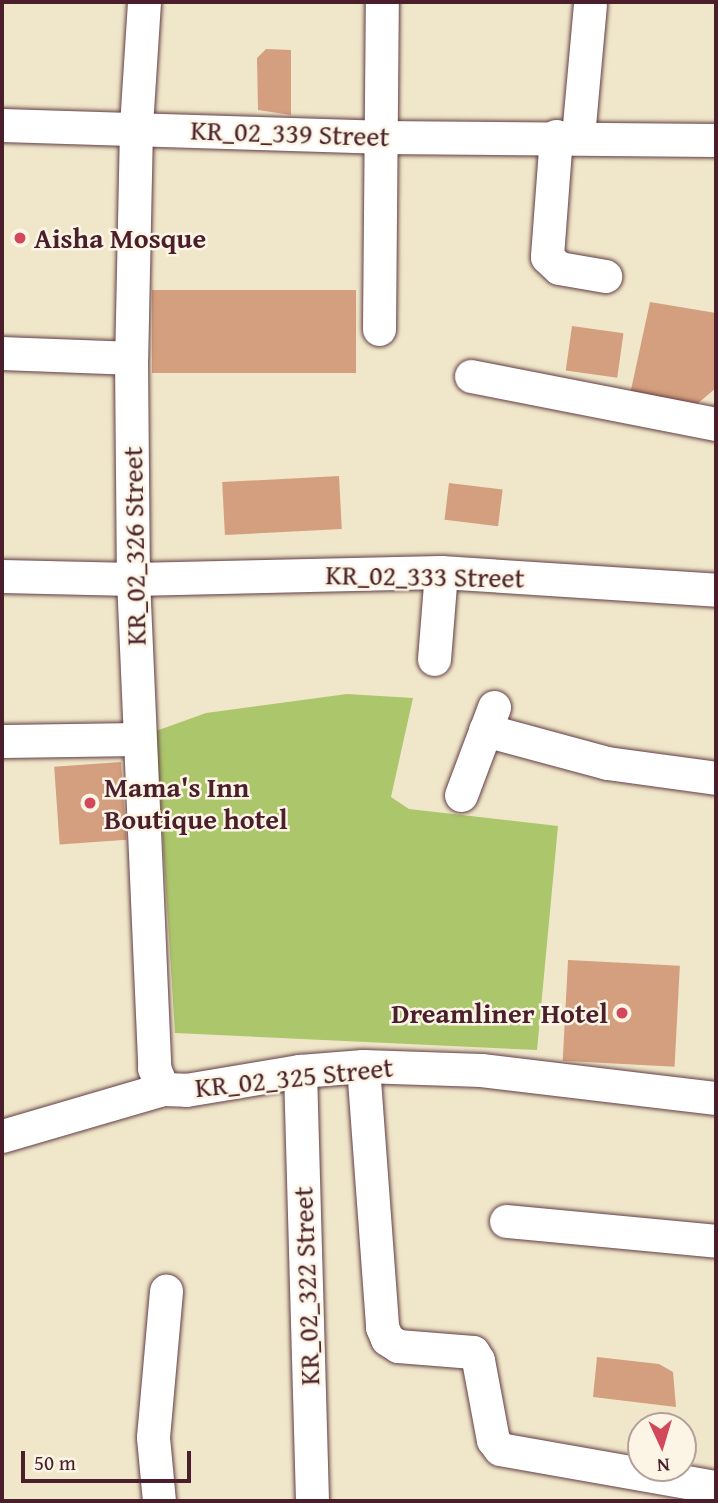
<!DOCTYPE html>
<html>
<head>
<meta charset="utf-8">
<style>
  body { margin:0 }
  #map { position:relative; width:718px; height:1503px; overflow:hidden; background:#f0e7ca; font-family:"Gentium Book Plus",serif }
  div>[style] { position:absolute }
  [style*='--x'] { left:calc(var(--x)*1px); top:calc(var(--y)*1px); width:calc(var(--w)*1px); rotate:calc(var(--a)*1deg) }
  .green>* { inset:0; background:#acc66c }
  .building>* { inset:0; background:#d49f7e; transform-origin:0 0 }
  .roads { filter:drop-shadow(0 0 2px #633d43) drop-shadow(0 0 2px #633d43) }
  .minor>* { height:33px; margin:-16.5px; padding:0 16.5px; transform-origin:16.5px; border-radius:16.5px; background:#fff }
  .dots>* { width:19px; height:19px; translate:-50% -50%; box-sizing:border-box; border:4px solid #fcf5e5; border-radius:50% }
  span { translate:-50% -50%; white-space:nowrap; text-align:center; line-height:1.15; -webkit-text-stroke:5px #fcf5e5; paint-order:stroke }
  .street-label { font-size:28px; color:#4a1f2b }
  .poi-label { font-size:28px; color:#4a1f2b; font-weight:700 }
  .left { translate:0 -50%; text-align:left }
  .right { translate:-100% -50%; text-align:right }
  .frame { position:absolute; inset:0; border:4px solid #4a1f2b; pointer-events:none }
  .north { position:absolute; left:627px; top:1412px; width:70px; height:70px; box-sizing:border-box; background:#fcf5e5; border:2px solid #b59f9b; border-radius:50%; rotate:176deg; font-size:19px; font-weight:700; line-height:28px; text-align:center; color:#4a1f2b }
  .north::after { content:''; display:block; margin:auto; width:24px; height:32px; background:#d1495b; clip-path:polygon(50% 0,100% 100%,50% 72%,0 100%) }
  .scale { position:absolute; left:21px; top:1451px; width:170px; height:32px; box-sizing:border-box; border:4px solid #4a1f2b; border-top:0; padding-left:9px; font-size:21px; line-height:24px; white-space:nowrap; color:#4a1f2b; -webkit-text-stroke:5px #fcf5e5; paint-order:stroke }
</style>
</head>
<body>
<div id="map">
  <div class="green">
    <i style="clip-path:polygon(347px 694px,413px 698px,391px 797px,409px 809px,558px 826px,537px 1050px,175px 1033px,156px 731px,206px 713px)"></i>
  </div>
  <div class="building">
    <i style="clip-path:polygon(266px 49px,291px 50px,291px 115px,258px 110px,257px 58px)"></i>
    <i style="left:356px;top:290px;width:83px;height:204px;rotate:90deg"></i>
    <i style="clip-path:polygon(650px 302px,716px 313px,716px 388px,697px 404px,629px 399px)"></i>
    <i style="left:572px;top:326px;width:52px;height:45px;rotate:8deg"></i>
    <i style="left:339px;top:476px;width:53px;height:117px;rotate:87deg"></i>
    <i style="left:449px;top:483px;width:54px;height:37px;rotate:7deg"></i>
    <i style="left:121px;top:762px;width:78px;height:67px;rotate:86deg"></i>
    <i style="left:568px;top:960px;width:112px;height:101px;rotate:3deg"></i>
    <i style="clip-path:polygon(597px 1357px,659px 1364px,673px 1372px,676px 1407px,593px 1397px)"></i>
  </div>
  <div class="roads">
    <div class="minor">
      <i style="--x:144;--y:2;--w:125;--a:93.7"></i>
      <i style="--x:136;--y:127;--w:231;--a:91.2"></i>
      <i style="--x:131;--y:358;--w:221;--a:89.5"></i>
      <i style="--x:133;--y:579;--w:489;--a:87.5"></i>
      <i style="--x:154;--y:1068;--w:23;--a:67"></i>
      <i style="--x:2;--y:125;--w:377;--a:1.8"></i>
      <i style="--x:379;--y:137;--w:337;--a:0.5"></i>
      <i style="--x:556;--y:136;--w:121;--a:94.3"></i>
      <i style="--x:547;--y:257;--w:16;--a:43"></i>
      <i style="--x:559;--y:268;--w:47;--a:9.9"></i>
      <i style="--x:578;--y:136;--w:132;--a:-84.8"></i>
      <i style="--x:379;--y:329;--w:327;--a:-89.5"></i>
      <i style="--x:2;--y:353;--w:129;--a:2.2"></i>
      <i style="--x:471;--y:376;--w:250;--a:11.1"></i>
      <i style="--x:2;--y:576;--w:131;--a:1.3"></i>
      <i style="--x:133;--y:579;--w:308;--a:-1.3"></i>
      <i style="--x:441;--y:572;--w:276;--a:3.7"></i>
      <i style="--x:434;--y:659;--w:87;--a:-85.4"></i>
      <i style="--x:485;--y:730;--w:126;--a:15.1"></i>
      <i style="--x:607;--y:763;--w:110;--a:7.8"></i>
      <i style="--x:2;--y:741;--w:137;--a:-0.8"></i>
      <i style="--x:461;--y:795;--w:94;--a:-69.4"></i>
      <i style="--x:363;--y:1066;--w:262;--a:85.8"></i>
      <i style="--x:382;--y:1327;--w:13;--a:67"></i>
      <i style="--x:387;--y:1339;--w:13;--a:32"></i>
      <i style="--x:398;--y:1346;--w:75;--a:4.6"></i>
      <i style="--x:473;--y:1352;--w:9;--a:58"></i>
      <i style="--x:478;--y:1360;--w:81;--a:79.4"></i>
      <i style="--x:493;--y:1440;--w:11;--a:52"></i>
      <i style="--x:500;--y:1449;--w:219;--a:10"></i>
      <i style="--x:300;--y:1071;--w:430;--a:88.4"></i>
      <i style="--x:2;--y:1136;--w:168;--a:-16.3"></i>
      <i style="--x:163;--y:1089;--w:23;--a:2"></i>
      <i style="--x:186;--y:1090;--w:116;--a:-9.5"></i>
      <i style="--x:300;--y:1071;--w:63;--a:-4.5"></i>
      <i style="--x:363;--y:1066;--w:118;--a:1.9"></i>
      <i style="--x:481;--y:1070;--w:237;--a:6.8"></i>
      <i style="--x:506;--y:1221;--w:211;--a:5.4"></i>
      <i style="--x:159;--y:1501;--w:64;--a:-95.4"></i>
      <i style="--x:153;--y:1437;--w:147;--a:-84.9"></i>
    </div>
  </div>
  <div class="dots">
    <i style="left:20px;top:238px;background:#d1495b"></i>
    <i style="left:90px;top:803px;background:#d1495b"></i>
    <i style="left:622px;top:1013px;background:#d1495b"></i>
  </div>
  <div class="street-label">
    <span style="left:290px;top:133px;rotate:2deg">KR_02_339 Street</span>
    <span style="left:134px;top:546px;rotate:-91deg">KR_02_326 Street</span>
    <span style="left:425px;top:576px;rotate:1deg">KR_02_333 Street</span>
    <span style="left:294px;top:1077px;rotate:-6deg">KR_02_325 Street</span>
    <span style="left:306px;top:1286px;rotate:-92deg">KR_02_322 Street</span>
  </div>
  <div class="poi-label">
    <span class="left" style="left:34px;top:238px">Aisha Mosque</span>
    <span class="left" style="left:104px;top:803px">Mama's Inn<br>Boutique hotel</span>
    <span class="right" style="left:608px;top:1013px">Dreamliner Hotel</span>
  </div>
  <div class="frame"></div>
  <div class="north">N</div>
  <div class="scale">50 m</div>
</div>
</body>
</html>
